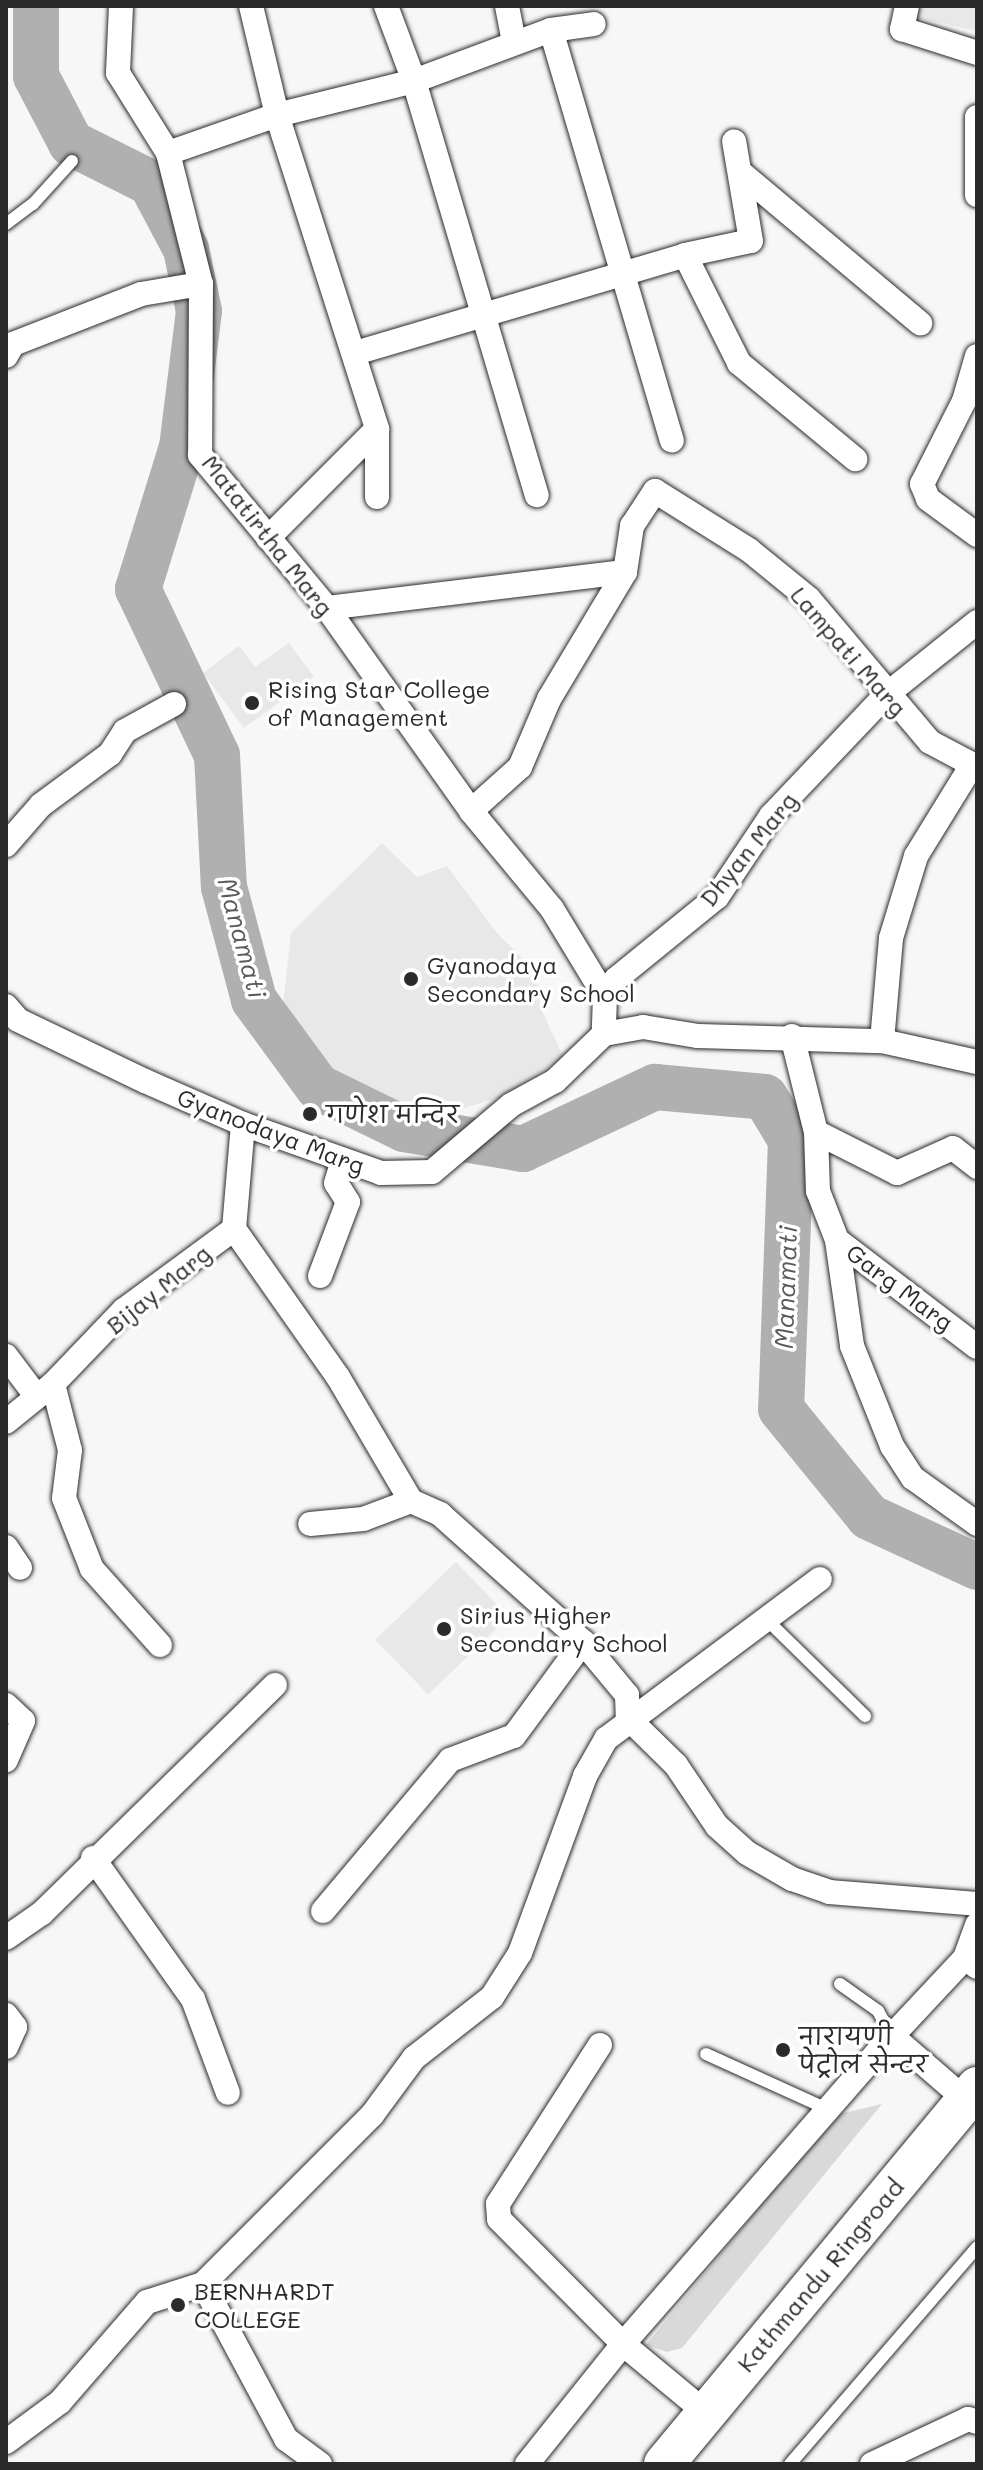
<!DOCTYPE html>
<html>
<head>
<meta charset="utf-8">
<style>
  body { margin:0 }
  #map { position:relative; width:983px; height:2470px; overflow:hidden; background:#f7f7f7; font-family:Mali,"Playpen Sans Deva",sans-serif }
  div>[style] { position:absolute }
  [style*='--x'] { left:calc(var(--x)*1px); top:calc(var(--y)*1px); width:calc(var(--w)*1px); rotate:calc(var(--a)*1deg) }
  .built>* { inset:0; background:#e8e8e8; transform-origin:0 0 }
  .green>* { inset:0; background:#d9d9d9 }
  .river>* { height:46px; margin:-23px; padding:0 23px; transform-origin:23px; border-radius:23px; background:#b0b0b0 }
  .roads { filter:drop-shadow(0 0 2px #2b2b2b) drop-shadow(0 0 2px #2b2b2b) }
  .service>* { height:12px; margin:-6px; padding:0 6px; transform-origin:6px; border-radius:6px; background:#fff }
  .minor>* { height:24px; margin:-12px; padding:0 12px; transform-origin:12px; border-radius:12px; background:#fff }
  .trunk>* { height:40px; margin:-20px; padding:0 20px; transform-origin:20px; border-radius:20px; background:#fff }
  .dots>* { width:22px; height:22px; translate:-50% -50%; box-sizing:border-box; border:4px solid #fff; border-radius:50% }
  span { translate:-50% -50%; white-space:nowrap; text-align:center; line-height:1.15; -webkit-text-stroke:7px #fff; paint-order:stroke }
  .street-label { font-size:24px; color:#2b2b2b }
  .poi-label { font-size:24px; color:#2b2b2b }
  .left { translate:0 -50%; text-align:left }
  .water-label { font-size:26px; color:#5a5a5a; font-style:italic }
  .frame { position:absolute; inset:0; border:8px solid #2b2b2b; pointer-events:none }
</style>
</head>
<body>
<div id="map">
  <div class="built">
    <i style="clip-path:polygon(916px 6px,977px 6px,977px 31px,914px 17px)"></i>
    <i style="clip-path:polygon(289px 643px,314px 677px,244px 728px,203px 673px,239px 646px,255px 667px)"></i>
    <i style="clip-path:polygon(382px 843px,417px 877px,447px 866px,497px 933px,530px 966px,541px 993px,539px 1005px,564px 1058px,501px 1097px,424px 1120px,354px 1098px,322px 1077px,280px 1031px,291px 933px)"></i>
    <i style="left:456px;top:1562px;width:76px;height:112px;rotate:46deg"></i>
  </div>
  <div class="green">
    <i style="clip-path:polygon(882px 2104px,682px 2348px,667px 2352px,646px 2345px,835px 2115px)"></i>
  </div>
  <div class="river">
    <i style="--x:36;--y:6;--w:70;--a:90"></i>
    <i style="--x:36;--y:76;--w:76;--a:62.4"></i>
    <i style="--x:71;--y:143;--w:89;--a:26.6"></i>
    <i style="--x:151;--y:183;--w:75;--a:62.1"></i>
    <i style="--x:186;--y:249;--w:63;--a:78.2"></i>
    <i style="--x:199;--y:311;--w:137;--a:97.1"></i>
    <i style="--x:182;--y:447;--w:149;--a:107.2"></i>
    <i style="--x:138;--y:589;--w:184;--a:64.6"></i>
    <i style="--x:217;--y:755;--w:132;--a:87"></i>
    <i style="--x:224;--y:887;--w:117;--a:75.1"></i>
    <i style="--x:254;--y:1000;--w:108;--a:53.7"></i>
    <i style="--x:318;--y:1087;--w:96;--a:26"></i>
    <i style="--x:404;--y:1129;--w:121;--a:9.5"></i>
    <i style="--x:523;--y:1149;--w:146;--a:-25.2"></i>
    <i style="--x:655;--y:1087;--w:110;--a:5.2"></i>
    <i style="--x:765;--y:1097;--w:50;--a:58.8"></i>
    <i style="--x:791;--y:1140;--w:269;--a:92.1"></i>
    <i style="--x:781;--y:1409;--w:139;--a:50.8"></i>
    <i style="--x:869;--y:1517;--w:119;--a:24.8"></i>
  </div>
  <div class="roads">
    <div class="service">
      <i style="--x:6;--y:224;--w:34;--a:-37"></i>
      <i style="--x:33;--y:204;--w:58;--a:-47.8"></i>
      <i style="--x:768;--y:1621;--w:136;--a:44.4"></i>
      <i style="--x:840;--y:1984;--w:47;--a:35.4"></i>
      <i style="--x:878;--y:2011;--w:29;--a:61"></i>
      <i style="--x:706;--y:2054;--w:131;--a:24.4"></i>
      <i style="--x:790;--y:2464;--w:286;--a:-49.2"></i>
    </div>
    <div class="minor">
      <i style="--x:121;--y:6;--w:67;--a:92.6"></i>
      <i style="--x:118;--y:73;--w:94;--a:58"></i>
      <i style="--x:168;--y:153;--w:135;--a:75.9"></i>
      <i style="--x:201;--y:284;--w:171;--a:90.3"></i>
      <i style="--x:200;--y:455;--w:199;--a:50.3"></i>
      <i style="--x:327;--y:608;--w:249;--a:54.6"></i>
      <i style="--x:471;--y:811;--w:127;--a:50.4"></i>
      <i style="--x:552;--y:909;--w:102;--a:58.7"></i>
      <i style="--x:605;--y:996;--w:38;--a:92"></i>
      <i style="--x:251;--y:6;--w:112;--a:76.6"></i>
      <i style="--x:277;--y:115;--w:330;--a:72.3"></i>
      <i style="--x:377;--y:429;--w:68;--a:90"></i>
      <i style="--x:386;--y:6;--w:80;--a:69.5"></i>
      <i style="--x:414;--y:81;--w:432;--a:73.5"></i>
      <i style="--x:507;--y:6;--w:36;--a:79"></i>
      <i style="--x:907;--y:6;--w:24;--a:102"></i>
      <i style="--x:902;--y:29;--w:79;--a:17.7"></i>
      <i style="--x:551;--y:30;--w:428;--a:73.6"></i>
      <i style="--x:977;--y:117;--w:78;--a:90"></i>
      <i style="--x:168;--y:153;--w:115;--a:-19.2"></i>
      <i style="--x:277;--y:115;--w:141;--a:-13.9"></i>
      <i style="--x:414;--y:81;--w:146;--a:-20.4"></i>
      <i style="--x:551;--y:30;--w:43;--a:-7.9"></i>
      <i style="--x:741;--y:173;--w:234;--a:40"></i>
      <i style="--x:685;--y:255;--w:121;--a:63.4"></i>
      <i style="--x:739;--y:363;--w:151;--a:39.6"></i>
      <i style="--x:355;--y:353;--w:344;--a:-16.5"></i>
      <i style="--x:685;--y:255;--w:67;--a:-12"></i>
      <i style="--x:751;--y:241;--w:101;--a:-99.6"></i>
      <i style="--x:6;--y:356;--w:14;--a:-60"></i>
      <i style="--x:13;--y:344;--w:137;--a:-21.3"></i>
      <i style="--x:141;--y:294;--w:61;--a:-9.5"></i>
      <i style="--x:977;--y:356;--w:47;--a:106.1"></i>
      <i style="--x:964;--y:401;--w:93;--a:116.8"></i>
      <i style="--x:922;--y:484;--w:16;--a:68"></i>
      <i style="--x:928;--y:499;--w:61;--a:36.3"></i>
      <i style="--x:268;--y:538;--w:154;--a:-45"></i>
      <i style="--x:327;--y:608;--w:300;--a:-6.9"></i>
      <i style="--x:471;--y:811;--w:66;--a:-41.9"></i>
      <i style="--x:520;--y:767;--w:74;--a:-66.9"></i>
      <i style="--x:549;--y:699;--w:148;--a:-59.1"></i>
      <i style="--x:625;--y:572;--w:47;--a:-81.3"></i>
      <i style="--x:632;--y:526;--w:42;--a:-56.7"></i>
      <i style="--x:655;--y:491;--w:111;--a:32.1"></i>
      <i style="--x:749;--y:550;--w:77;--a:39.2"></i>
      <i style="--x:809;--y:599;--w:187;--a:49.8"></i>
      <i style="--x:930;--y:742;--w:53;--a:28"></i>
      <i style="--x:6;--y:845;--w:53;--a:-48.8"></i>
      <i style="--x:41;--y:805;--w:86;--a:-36.5"></i>
      <i style="--x:110;--y:754;--w:27;--a:-57"></i>
      <i style="--x:125;--y:731;--w:56;--a:-28.9"></i>
      <i style="--x:605;--y:996;--w:20;--a:-57"></i>
      <i style="--x:616;--y:979;--w:130;--a:-39.1"></i>
      <i style="--x:717;--y:897;--w:97;--a:-56.3"></i>
      <i style="--x:771;--y:816;--w:167;--a:-46.5"></i>
      <i style="--x:886;--y:695;--w:117;--a:-38.7"></i>
      <i style="--x:6;--y:1006;--w:18;--a:49"></i>
      <i style="--x:18;--y:1020;--w:141;--a:25.7"></i>
      <i style="--x:145;--y:1081;--w:107;--a:23.7"></i>
      <i style="--x:243;--y:1124;--w:146;--a:19.5"></i>
      <i style="--x:381;--y:1173;--w:51;--a:-1.1"></i>
      <i style="--x:432;--y:1172;--w:104;--a:-40.3"></i>
      <i style="--x:511;--y:1105;--w:50;--a:-28.6"></i>
      <i style="--x:555;--y:1081;--w:68;--a:-43.8"></i>
      <i style="--x:604;--y:1034;--w:40;--a:-10"></i>
      <i style="--x:643;--y:1027;--w:56;--a:9.3"></i>
      <i style="--x:698;--y:1036;--w:184;--a:1.6"></i>
      <i style="--x:882;--y:1041;--w:97;--a:12.5"></i>
      <i style="--x:792;--y:1036;--w:99;--a:76"></i>
      <i style="--x:816;--y:1132;--w:59;--a:88.1"></i>
      <i style="--x:818;--y:1191;--w:53;--a:68.8"></i>
      <i style="--x:837;--y:1240;--w:176;--a:37.4"></i>
      <i style="--x:882;--y:1041;--w:103;--a:-85"></i>
      <i style="--x:891;--y:938;--w:86;--a:-73"></i>
      <i style="--x:916;--y:856;--w:107;--a:-58.4"></i>
      <i style="--x:816;--y:1132;--w:91;--a:26.8"></i>
      <i style="--x:897;--y:1173;--w:61;--a:-24.1"></i>
      <i style="--x:953;--y:1148;--w:31;--a:38"></i>
      <i style="--x:234;--y:1229;--w:181;--a:54.9"></i>
      <i style="--x:338;--y:1377;--w:144;--a:59.5"></i>
      <i style="--x:411;--y:1501;--w:51;--a:159.4"></i>
      <i style="--x:363;--y:1519;--w:53;--a:174.6"></i>
      <i style="--x:837;--y:1240;--w:107;--a:81.9"></i>
      <i style="--x:852;--y:1346;--w:108;--a:68.2"></i>
      <i style="--x:892;--y:1446;--w:38;--a:57"></i>
      <i style="--x:913;--y:1478;--w:79;--a:35.7"></i>
      <i style="--x:320;--y:1276;--w:79;--a:-69.3"></i>
      <i style="--x:348;--y:1202;--w:22;--a:-122"></i>
      <i style="--x:336;--y:1183;--w:24;--a:-73"></i>
      <i style="--x:6;--y:1356;--w:51;--a:52.9"></i>
      <i style="--x:53;--y:1384;--w:68;--a:75.6"></i>
      <i style="--x:70;--y:1450;--w:48;--a:97.1"></i>
      <i style="--x:64;--y:1498;--w:76;--a:68.5"></i>
      <i style="--x:92;--y:1569;--w:102;--a:48.2"></i>
      <i style="--x:6;--y:1422;--w:60;--a:-39"></i>
      <i style="--x:53;--y:1384;--w:103;--a:-46.2"></i>
      <i style="--x:124;--y:1310;--w:137;--a:-36.4"></i>
      <i style="--x:234;--y:1229;--w:105;--a:-85.1"></i>
      <i style="--x:411;--y:1501;--w:32;--a:24"></i>
      <i style="--x:440;--y:1514;--w:192;--a:41.8"></i>
      <i style="--x:583;--y:1642;--w:69;--a:50.3"></i>
      <i style="--x:627;--y:1695;--w:23;--a:88"></i>
      <i style="--x:628;--y:1718;--w:67;--a:44.4"></i>
      <i style="--x:676;--y:1765;--w:73;--a:56.1"></i>
      <i style="--x:717;--y:1826;--w:40;--a:42"></i>
      <i style="--x:747;--y:1853;--w:52;--a:30"></i>
      <i style="--x:792;--y:1879;--w:39;--a:19"></i>
      <i style="--x:829;--y:1892;--w:148;--a:4.6"></i>
      <i style="--x:6;--y:1547;--w:25;--a:56"></i>
      <i style="--x:6;--y:1705;--w:23;--a:43"></i>
      <i style="--x:23;--y:1721;--w:43;--a:113.6"></i>
      <i style="--x:93;--y:1858;--w:173;--a:54.7"></i>
      <i style="--x:193;--y:1999;--w:100;--a:69.6"></i>
      <i style="--x:323;--y:1911;--w:197;--a:-49.9"></i>
      <i style="--x:450;--y:1760;--w:68;--a:-20.6"></i>
      <i style="--x:514;--y:1736;--w:117;--a:-53.7"></i>
      <i style="--x:977;--y:1925;--w:35;--a:110"></i>
      <i style="--x:965;--y:1958;--w:15;--a:37"></i>
      <i style="--x:6;--y:1938;--w:44;--a:-34.8"></i>
      <i style="--x:42;--y:1913;--w:326;--a:-44.4"></i>
      <i style="--x:6;--y:2015;--w:15;--a:53"></i>
      <i style="--x:15;--y:2027;--w:22;--a:114"></i>
      <i style="--x:892;--y:2036;--w:107;--a:-46.9"></i>
      <i style="--x:600;--y:2045;--w:189;--a:122.7"></i>
      <i style="--x:498;--y:2204;--w:15;--a:86"></i>
      <i style="--x:499;--y:2219;--w:176;--a:45.2"></i>
      <i style="--x:623;--y:2344;--w:107;--a:39.7"></i>
      <i style="--x:203;--y:2284;--w:176;--a:61.8"></i>
      <i style="--x:286;--y:2439;--w:42;--a:36.3"></i>
      <i style="--x:6;--y:2442;--w:67;--a:-36.5"></i>
      <i style="--x:60;--y:2402;--w:133;--a:-49"></i>
      <i style="--x:147;--y:2302;--w:59;--a:-17.8"></i>
      <i style="--x:203;--y:2284;--w:239;--a:-45"></i>
      <i style="--x:372;--y:2115;--w:71;--a:-53.6"></i>
      <i style="--x:414;--y:2058;--w:99;--a:-38"></i>
      <i style="--x:492;--y:1997;--w:52;--a:-57.5"></i>
      <i style="--x:520;--y:1953;--w:189;--a:-69.8"></i>
      <i style="--x:585;--y:1776;--w:43;--a:-60.4"></i>
      <i style="--x:606;--y:1739;--w:267;--a:-36.8"></i>
      <i style="--x:527;--y:2464;--w:154;--a:-51.3"></i>
      <i style="--x:623;--y:2344;--w:409;--a:-48.9"></i>
      <i style="--x:892;--y:2036;--w:98;--a:40.9"></i>
      <i style="--x:872;--y:2464;--w:106;--a:-25.1"></i>
      <i style="--x:968;--y:2419;--w:9;--a:18"></i>
    </div>
    <div class="trunk">
      <i style="--x:664;--y:2464;--w:490;--a:-50.3"></i>
    </div>
  </div>
  <div class="dots">
    <i style="left:252px;top:703px;background:#2b2b2b"></i>
    <i style="left:411px;top:979px;background:#2b2b2b"></i>
    <i style="left:310px;top:1114px;background:#2b2b2b"></i>
    <i style="left:444px;top:1629px;background:#2b2b2b"></i>
    <i style="left:783px;top:2050px;background:#2b2b2b"></i>
    <i style="left:178px;top:2305px;background:#2b2b2b"></i>
  </div>
  <div class="street-label">
    <span style="left:268px;top:535px;rotate:52deg">Matatirtha Marg</span>
    <span style="left:849px;top:651px;rotate:49deg">Lampati Marg</span>
    <span style="left:748px;top:849px;rotate:-51deg">Dhyan Marg</span>
    <span style="left:271px;top:1131px;rotate:21deg">Gyanodaya Marg</span>
    <span style="left:900px;top:1287px;rotate:37deg">Garg Marg</span>
    <span style="left:158px;top:1289px;rotate:-39deg">Bijay Marg</span>
    <span style="left:820px;top:2275px;rotate:-50deg">Kathmandu Ringroad</span>
  </div>
  <div class="poi-label">
    <span class="left" style="left:268px;top:703px">Rising Star College<br>of Management</span>
    <span class="left" style="left:427px;top:979px">Gyanodaya<br>Secondary School</span>
    <span class="left" style="left:326px;top:1114px">गणेश मन्दिर</span>
    <span class="left" style="left:460px;top:1629px">Sirius Higher<br>Secondary School</span>
    <span class="left" style="left:799px;top:2050px">नारायणी<br>पेट्रोल सेन्टर</span>
    <span class="left" style="left:194px;top:2305px">BERNHARDT<br>COLLEGE</span>
  </div>
  <div class="water-label">
    <span style="left:242px;top:938px;rotate:75deg">Manamati</span>
    <span style="left:786px;top:1287px;rotate:-88deg">Manamati</span>
  </div>
  <div class="frame"></div>
</div>
</body>
</html>
